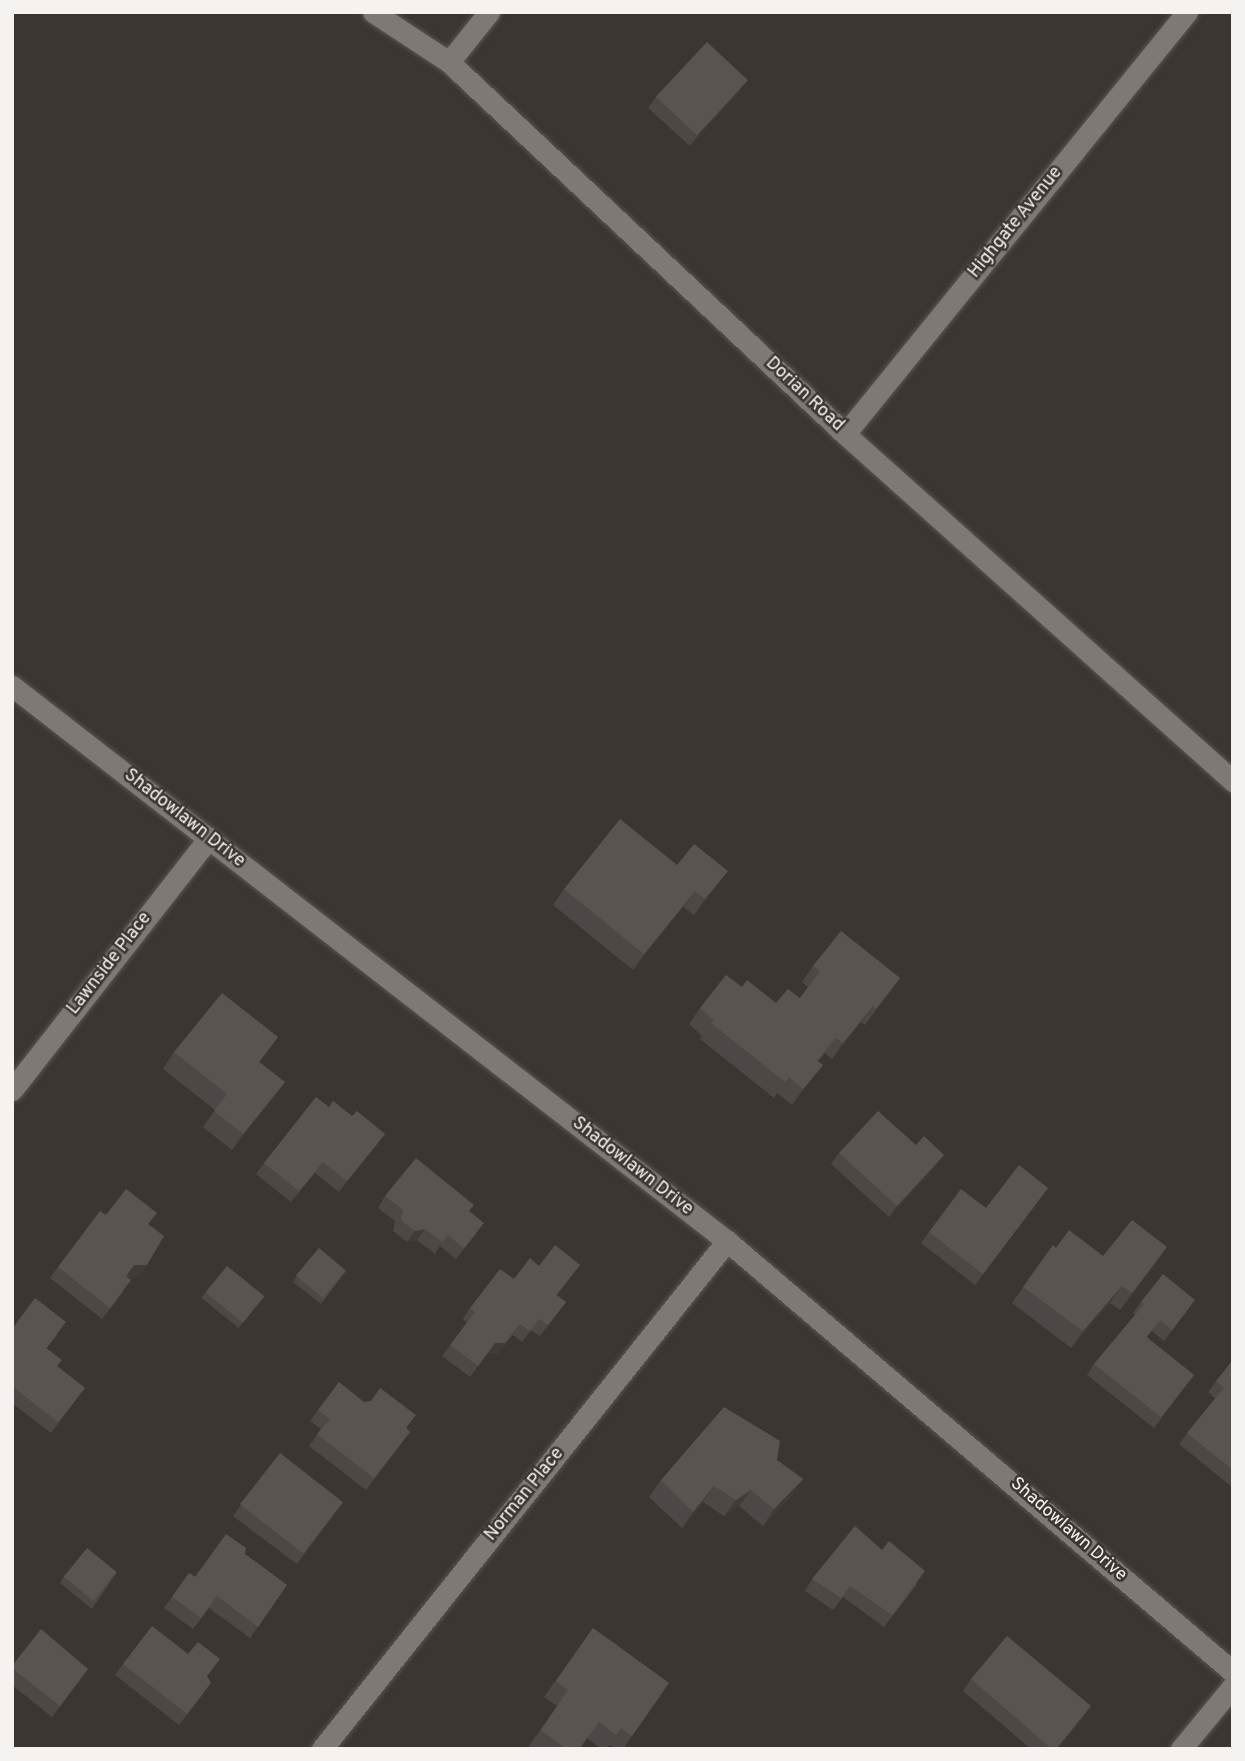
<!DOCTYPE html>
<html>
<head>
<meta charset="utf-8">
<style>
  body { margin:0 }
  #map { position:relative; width:1245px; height:1761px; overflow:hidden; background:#3c3633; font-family:Overpass,sans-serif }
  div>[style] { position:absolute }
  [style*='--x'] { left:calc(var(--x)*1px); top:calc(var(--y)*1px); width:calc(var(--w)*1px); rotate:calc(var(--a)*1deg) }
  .roads { filter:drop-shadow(0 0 2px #5a5552) drop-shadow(0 0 2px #5a5552) }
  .street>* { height:21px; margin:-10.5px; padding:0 10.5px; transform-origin:10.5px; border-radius:10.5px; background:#7f7976 }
  .wall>* { inset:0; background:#4d4846; transform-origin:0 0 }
  .shaded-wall>* { inset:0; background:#3f3b39 }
  .building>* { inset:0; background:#5a5451; transform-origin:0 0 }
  span { translate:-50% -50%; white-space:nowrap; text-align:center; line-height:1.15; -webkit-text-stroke:5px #3c3633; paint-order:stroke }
  .street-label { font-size:18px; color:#f5f2f0 }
  .frame { position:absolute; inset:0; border:14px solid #f5f2f0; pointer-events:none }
</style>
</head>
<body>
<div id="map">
  <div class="roads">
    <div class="street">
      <i style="--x:373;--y:12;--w:91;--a:33.3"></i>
      <i style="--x:449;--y:62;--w:543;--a:43.21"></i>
      <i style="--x:845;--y:434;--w:521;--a:41.81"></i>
      <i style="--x:449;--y:62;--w:64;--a:-51.3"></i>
      <i style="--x:845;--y:434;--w:543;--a:-50.98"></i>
      <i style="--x:12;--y:686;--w:905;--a:37.82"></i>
      <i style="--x:727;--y:1241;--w:665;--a:40.42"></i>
      <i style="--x:12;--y:1090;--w:320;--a:-52"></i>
      <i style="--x:322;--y:1749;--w:650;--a:-51.44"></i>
      <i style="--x:1181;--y:1749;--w:82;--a:-50.5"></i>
    </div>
  </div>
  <div class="wall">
    <i style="clip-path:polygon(740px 91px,690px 146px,648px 108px,656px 97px)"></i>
    <i style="clip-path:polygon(677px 865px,716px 887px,694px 915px,683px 907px,633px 970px,553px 905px,564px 889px)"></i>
    <i style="clip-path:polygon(813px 966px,900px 978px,865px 1025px,861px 1022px,832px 1059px,825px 1053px,818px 1061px,823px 1065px,792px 1105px,777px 1093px,774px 1098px,700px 1039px,702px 1036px,689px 1024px,700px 1008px,742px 987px,776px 1003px,800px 998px,808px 987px,802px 982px)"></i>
    <i style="clip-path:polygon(278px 1037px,259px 1062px,285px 1082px,273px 1098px,232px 1150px,203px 1127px,215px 1110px,163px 1069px,174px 1052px)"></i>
    <i style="clip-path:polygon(329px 1107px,352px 1116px,385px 1134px,339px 1192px,315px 1173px,291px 1202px,256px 1174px,264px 1163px)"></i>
    <i style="clip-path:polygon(916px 1145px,944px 1155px,936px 1166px,889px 1217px,831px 1164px,839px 1153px)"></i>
    <i style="clip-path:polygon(1048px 1188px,975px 1285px,921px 1243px,929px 1232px,986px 1208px)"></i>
    <i style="clip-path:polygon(385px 1196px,469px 1211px,476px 1234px,456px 1259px,440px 1246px,435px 1254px,417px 1240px,407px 1242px,393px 1231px,395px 1221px,378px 1208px)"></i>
    <i style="clip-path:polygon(106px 1215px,149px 1225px,147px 1265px,139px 1276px,126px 1277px,123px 1292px,102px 1319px,50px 1278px,58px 1267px)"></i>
    <i style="clip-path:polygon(1053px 1245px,1056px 1248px,1156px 1264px,1120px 1310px,1110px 1303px,1071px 1348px,1012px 1303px)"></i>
    <i style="clip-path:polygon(580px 1265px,557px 1295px,566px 1302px,540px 1336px,531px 1330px,522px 1342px,513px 1335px,497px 1354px,487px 1354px,470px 1377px,442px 1356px,467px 1323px,463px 1319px,470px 1308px,514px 1279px,539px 1266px)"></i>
    <i style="left:227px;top:1266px;width:48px;height:41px;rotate:39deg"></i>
    <i style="clip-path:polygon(346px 1271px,321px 1304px,293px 1282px,297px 1276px)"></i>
    <i style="clip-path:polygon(1141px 1302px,1187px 1311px,1164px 1341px,1152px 1331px,1147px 1337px,1194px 1375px,1154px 1428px,1087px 1375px,1094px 1364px,1136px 1315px,1133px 1313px)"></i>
    <i style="clip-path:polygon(12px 1329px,58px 1334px,47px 1348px,57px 1366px,85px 1388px,51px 1433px,12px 1403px)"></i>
    <i style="clip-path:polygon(1233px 1360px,1233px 1486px,1232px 1487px,1179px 1444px,1215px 1398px,1208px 1392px)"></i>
    <i style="clip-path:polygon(364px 1402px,407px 1428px,410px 1432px,366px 1490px,309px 1446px,321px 1429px,310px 1421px,318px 1410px)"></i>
    <i style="clip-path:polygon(777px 1460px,803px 1479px,792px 1495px,763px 1526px,739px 1506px,724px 1516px,703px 1502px,682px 1528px,649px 1497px,661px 1480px)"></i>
    <i style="clip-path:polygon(343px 1502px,297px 1564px,233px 1516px,241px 1505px)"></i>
    <i style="clip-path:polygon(245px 1554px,287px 1585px,250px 1638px,209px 1608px,193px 1629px,164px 1608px,189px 1573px,195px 1577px)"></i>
    <i style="clip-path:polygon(117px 1572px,92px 1609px,60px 1583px,64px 1577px)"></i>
    <i style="clip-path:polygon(812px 1579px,918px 1583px,884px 1627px,843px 1597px,833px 1610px,805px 1591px)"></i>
    <i style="clip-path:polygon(593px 1628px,669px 1683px,623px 1749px,616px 1749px,610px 1745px,606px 1749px,601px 1749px,587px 1738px,580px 1749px,533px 1749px,529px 1746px,557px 1706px,544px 1697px)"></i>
    <i style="clip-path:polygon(123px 1664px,207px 1677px,203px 1694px,179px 1725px,115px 1675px)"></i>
    <i style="clip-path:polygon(12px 1666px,80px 1680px,52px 1717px,12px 1685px)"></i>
    <i style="clip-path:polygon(971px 1679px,1083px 1718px,1057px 1749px,1031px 1749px,963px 1691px)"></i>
  </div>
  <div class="shaded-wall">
    <i style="clip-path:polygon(748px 80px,740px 91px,690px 146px,698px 135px)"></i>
    <i style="clip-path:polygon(728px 871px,716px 887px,694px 915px,705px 899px)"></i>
    <i style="clip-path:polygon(695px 891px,683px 907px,633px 970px,644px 954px)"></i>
    <i style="clip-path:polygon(900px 978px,889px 994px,865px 1025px,876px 1009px)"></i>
    <i style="clip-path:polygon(873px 1006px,861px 1022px,832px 1059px,843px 1043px)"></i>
    <i style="clip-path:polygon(823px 1065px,811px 1081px,792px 1105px,803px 1089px)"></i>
    <i style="clip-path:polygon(285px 1082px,273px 1098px,232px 1150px,243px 1134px)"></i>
    <i style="clip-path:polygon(385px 1134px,377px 1145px,339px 1192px,347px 1181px)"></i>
    <i style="clip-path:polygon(944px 1155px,936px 1166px,889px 1217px,897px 1206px)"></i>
    <i style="clip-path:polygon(425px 1229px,417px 1240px,407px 1242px,415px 1231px)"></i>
    <i style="clip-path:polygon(1167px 1247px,1156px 1264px,1120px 1310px,1132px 1293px)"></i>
    <i style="clip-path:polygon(134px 1265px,147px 1265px,139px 1276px,126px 1277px,118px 1287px)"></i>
    <i style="clip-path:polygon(1122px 1286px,1110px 1303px,1071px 1348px,1083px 1331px)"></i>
    <i style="clip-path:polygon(520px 1324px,497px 1354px,487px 1354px,470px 1377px,495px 1343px)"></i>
    <i style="clip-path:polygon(803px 1479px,792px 1495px,763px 1526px,774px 1509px)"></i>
    <i style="clip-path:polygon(714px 1486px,703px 1502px,682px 1528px,693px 1512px)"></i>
    <i style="clip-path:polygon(751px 1490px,739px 1506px,724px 1516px,736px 1500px)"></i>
    <i style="clip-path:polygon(1091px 1706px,1083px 1718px,1057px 1749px,1056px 1749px)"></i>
  </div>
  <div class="building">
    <i style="left:707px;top:42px;width:56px;height:75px;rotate:43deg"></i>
    <i style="clip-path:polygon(620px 819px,677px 865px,694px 844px,728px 871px,705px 899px,695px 891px,644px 954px,564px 889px)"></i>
    <i style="clip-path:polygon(841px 931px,900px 978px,876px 1009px,873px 1006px,843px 1043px,836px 1037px,817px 1061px,823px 1065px,803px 1089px,789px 1077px,785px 1082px,711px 1023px,714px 1020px,700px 1008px,726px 975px,742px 987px,747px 980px,776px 1003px,788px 989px,800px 998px,820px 971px,813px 966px)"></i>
    <i style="clip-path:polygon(222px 993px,278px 1037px,259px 1062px,285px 1082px,243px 1134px,214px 1111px,227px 1094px,174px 1052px)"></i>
    <i style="clip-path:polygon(316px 1097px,329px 1107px,333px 1101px,352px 1116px,357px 1111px,385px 1134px,347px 1181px,323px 1162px,299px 1191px,264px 1163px)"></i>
    <i style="clip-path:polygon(878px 1111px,916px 1145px,924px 1136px,944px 1155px,897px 1206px,839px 1153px)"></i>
    <i style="clip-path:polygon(416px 1158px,474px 1205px,469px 1211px,484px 1223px,464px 1248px,448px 1235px,442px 1242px,425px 1229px,415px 1231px,401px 1220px,403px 1210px,385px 1196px)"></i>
    <i style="clip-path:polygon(1019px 1165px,1048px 1188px,983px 1274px,929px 1232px,961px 1189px,986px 1208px)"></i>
    <i style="clip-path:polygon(126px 1189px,157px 1213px,148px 1224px,164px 1236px,147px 1265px,134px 1265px,126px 1276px,131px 1280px,110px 1308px,58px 1267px,100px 1211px,106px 1215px)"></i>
    <i style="clip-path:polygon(1132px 1220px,1167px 1247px,1132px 1293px,1122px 1286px,1083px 1331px,1023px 1287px,1053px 1245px,1056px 1248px,1069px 1230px,1103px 1256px)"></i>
    <i style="clip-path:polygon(555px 1245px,580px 1265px,556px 1295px,566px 1302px,548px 1325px,539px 1319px,530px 1331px,520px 1324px,505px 1343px,495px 1343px,478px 1366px,450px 1345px,475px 1312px,470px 1308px,500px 1269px,514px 1279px,530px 1258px,539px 1266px)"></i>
    <i style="left:319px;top:1248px;width:35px;height:36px;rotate:40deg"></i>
    <i style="left:227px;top:1266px;width:48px;height:34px;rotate:39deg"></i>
    <i style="clip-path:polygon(1163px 1274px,1195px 1300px,1172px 1330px,1160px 1320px,1146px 1337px,1194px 1375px,1161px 1417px,1094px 1364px,1144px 1304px,1141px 1302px)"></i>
    <i style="clip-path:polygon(35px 1298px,66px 1322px,46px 1348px,62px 1360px,57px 1366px,85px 1388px,58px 1422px,12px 1386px,12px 1329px)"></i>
    <i style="clip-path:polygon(1233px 1360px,1233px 1470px,1187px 1433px,1224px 1388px,1216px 1381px)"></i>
    <i style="clip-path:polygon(339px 1382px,364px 1402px,371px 1401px,380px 1388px,416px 1415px,406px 1428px,410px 1432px,374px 1478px,317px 1434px,330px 1419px,318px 1410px)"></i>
    <i style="clip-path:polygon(724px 1407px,780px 1441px,777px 1460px,803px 1479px,774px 1509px,751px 1490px,736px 1500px,714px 1486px,693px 1512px,661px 1480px)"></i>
    <i style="left:280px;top:1453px;width:80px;height:65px;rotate:38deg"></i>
    <i style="clip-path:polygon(855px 1526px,882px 1550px,889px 1541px,925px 1571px,892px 1615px,850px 1586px,841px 1598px,812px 1579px)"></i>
    <i style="clip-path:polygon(226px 1534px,246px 1548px,245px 1554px,287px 1585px,258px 1627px,217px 1596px,201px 1618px,172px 1597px,189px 1573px,195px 1577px)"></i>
    <i style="left:87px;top:1548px;width:38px;height:37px;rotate:39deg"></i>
    <i style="clip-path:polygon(152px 1626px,188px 1654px,198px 1642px,220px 1659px,207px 1676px,211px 1683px,187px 1714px,123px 1664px)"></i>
    <i style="clip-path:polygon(593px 1628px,669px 1683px,632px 1736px,621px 1728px,616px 1735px,599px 1722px,579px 1749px,566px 1749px,541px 1730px,568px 1690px,556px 1681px)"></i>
    <i style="clip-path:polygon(41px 1629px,88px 1669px,60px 1706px,12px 1668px,12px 1666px)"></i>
    <i style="clip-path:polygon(1007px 1636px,1091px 1706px,1056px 1749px,1052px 1749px,971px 1679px)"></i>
  </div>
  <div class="street-label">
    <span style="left:1016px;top:223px;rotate:-51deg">Highgate Avenue</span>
    <span style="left:804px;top:395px;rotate:43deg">Dorian Road</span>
    <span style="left:184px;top:819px;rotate:38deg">Shadowlawn Drive</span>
    <span style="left:110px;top:964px;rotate:-52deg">Lawnside Place</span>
    <span style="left:632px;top:1167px;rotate:38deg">Shadowlawn Drive</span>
    <span style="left:525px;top:1495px;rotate:-51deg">Norman Place</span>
    <span style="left:1068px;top:1530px;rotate:41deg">Shadowlawn Drive</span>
  </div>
  <div class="frame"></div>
</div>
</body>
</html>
